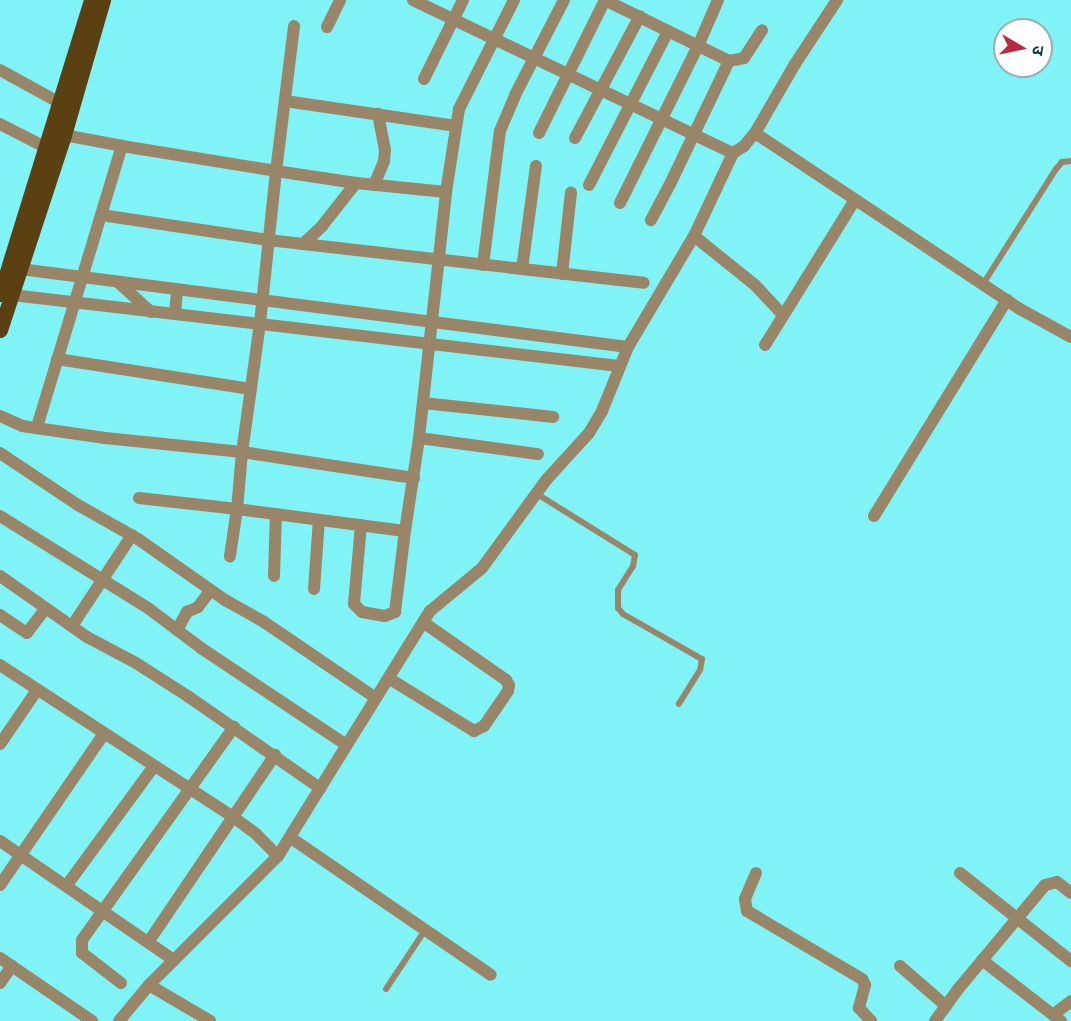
<!DOCTYPE html>
<html>
<head>
<meta charset="utf-8">
<style>
  body { margin:0 }
  #map { position:relative; width:1071px; height:1021px; overflow:hidden; background:#80f3f6; font-family:"Titillium Web","Noto Sans Devanagari",sans-serif }
  div>[style] { position:absolute }
  [style*='--x'] { left:calc(var(--x)*1px); top:calc(var(--y)*1px); width:calc(var(--w)*1px); rotate:calc(var(--a)*1deg) }
  .service>* { height:6px; margin:-3px; padding:0 3px; transform-origin:3px; border-radius:3px; background:#998669 }
  .minor>* { height:12px; margin:-6px; padding:0 6px; transform-origin:6px; border-radius:6px; background:#998669 }
  .tertiary>* { height:12px; margin:-6px; padding:0 6px; transform-origin:6px; border-radius:6px; background:#998669 }
  .primary>* { height:15px; margin:-7.5px; padding:0 7.5px; transform-origin:7.5px; border-radius:7.5px; background:#5b4011 }
  span { translate:-50% -50%; white-space:nowrap; text-align:center; line-height:1.15; -webkit-text-stroke:6px #fefefe; paint-order:stroke }
  .north { position:absolute; left:993px; top:18px; width:60px; height:60px; box-sizing:border-box; background:#fefefe; border:2px solid #99afb0; border-radius:50%; rotate:99deg; font-size:16px; font-weight:700; line-height:24px; text-align:center; color:#01383a }
  .north::after { content:''; display:block; margin:auto; width:21px; height:27px; background:#b9283f; clip-path:polygon(50% 0,100% 100%,50% 72%,0 100%) }
</style>
</head>
<body>
<div id="map">
  <div class="service">
    <i style="--x:983;--y:284;--w:136;--a:-57.6"></i>
    <i style="--x:1056;--y:169;--w:9;--a:-49"></i>
    <i style="--x:1062;--y:162;--w:9;--a:-6"></i>
    <i style="--x:537;--y:494;--w:115;--a:31.9"></i>
    <i style="--x:635;--y:555;--w:11;--a:100"></i>
    <i style="--x:633;--y:566;--w:28;--a:122"></i>
    <i style="--x:618;--y:590;--w:18;--a:90"></i>
    <i style="--x:618;--y:608;--w:8;--a:50"></i>
    <i style="--x:623;--y:614;--w:91;--a:29.7"></i>
    <i style="--x:702;--y:659;--w:11;--a:100"></i>
    <i style="--x:700;--y:670;--w:40;--a:122"></i>
    <i style="--x:386;--y:989;--w:71;--a:-56.5"></i>
  </div>
  <div class="minor">
    <i style="--x:413;--y:0;--w:355;--a:25.6"></i>
    <i style="--x:605;--y:0;--w:138;--a:26.2"></i>
    <i style="--x:729;--y:61;--w:136;--a:115.6"></i>
    <i style="--x:670;--y:184;--w:41;--a:117.8"></i>
    <i style="--x:327;--y:27;--w:30;--a:-64"></i>
    <i style="--x:729;--y:61;--w:15;--a:-11"></i>
    <i style="--x:744;--y:58;--w:33;--a:-57"></i>
    <i style="--x:0;--y:70;--w:68;--a:28.8"></i>
    <i style="--x:424;--y:79;--w:88;--a:-63.7"></i>
    <i style="--x:285;--y:101;--w:173;--a:8.3"></i>
    <i style="--x:0;--y:124;--w:53;--a:27.1"></i>
    <i style="--x:539;--y:133;--w:148;--a:-63.6"></i>
    <i style="--x:755;--y:133;--w:318;--a:33.6"></i>
    <i style="--x:1020;--y:309;--w:58;--a:28.8"></i>
    <i style="--x:64;--y:135;--w:59;--a:10.7"></i>
    <i style="--x:575;--y:138;--w:138;--a:-62"></i>
    <i style="--x:374;--y:185;--w:26;--a:-67"></i>
    <i style="--x:384;--y:161;--w:11;--a:-85"></i>
    <i style="--x:385;--y:150;--w:37;--a:-101"></i>
    <i style="--x:589;--y:185;--w:173;--a:-62.8"></i>
    <i style="--x:446;--y:192;--w:84;--a:-81.1"></i>
    <i style="--x:459;--y:109;--w:122;--a:-63.2"></i>
    <i style="--x:620;--y:203;--w:175;--a:-63.6"></i>
    <i style="--x:698;--y:46;--w:50;--a:-66.5"></i>
    <i style="--x:101;--y:215;--w:169;--a:8.5"></i>
    <i style="--x:268;--y:240;--w:378;--a:6.5"></i>
    <i style="--x:694;--y:236;--w:78;--a:38.8"></i>
    <i style="--x:755;--y:285;--w:41;--a:47"></i>
    <i style="--x:303;--y:244;--w:26;--a:-43"></i>
    <i style="--x:322;--y:226;--w:55;--a:-51.7"></i>
    <i style="--x:483;--y:265;--w:135;--a:-82.8"></i>
    <i style="--x:500;--y:131;--w:39;--a:-67"></i>
    <i style="--x:515;--y:95;--w:107;--a:-62.7"></i>
    <i style="--x:20;--y:269;--w:613;--a:7.31"></i>
    <i style="--x:522;--y:269;--w:104;--a:-82.3"></i>
    <i style="--x:562;--y:274;--w:82;--a:-83.7"></i>
    <i style="--x:119;--y:283;--w:43;--a:42.2"></i>
    <i style="--x:12;--y:295;--w:611;--a:6.67"></i>
    <i style="--x:175;--y:314;--w:24;--a:-85"></i>
    <i style="--x:765;--y:345;--w:171;--a:-58.2"></i>
    <i style="--x:57;--y:359;--w:196;--a:8.8"></i>
    <i style="--x:423;--y:403;--w:131;--a:6.1"></i>
    <i style="--x:0;--y:416;--w:24;--a:24"></i>
    <i style="--x:22;--y:426;--w:84;--a:8.2"></i>
    <i style="--x:105;--y:438;--w:138;--a:5.8"></i>
    <i style="--x:242;--y:452;--w:174;--a:8.6"></i>
    <i style="--x:37;--y:427;--w:294;--a:-73.2"></i>
    <i style="--x:122;--y:146;--w:156;--a:9.2"></i>
    <i style="--x:276;--y:171;--w:146;--a:-82.9"></i>
    <i style="--x:419;--y:438;--w:120;--a:7.7"></i>
    <i style="--x:0;--y:453;--w:94;--a:33.7"></i>
    <i style="--x:78;--y:505;--w:69;--a:29.5"></i>
    <i style="--x:138;--y:539;--w:106;--a:35"></i>
    <i style="--x:225;--y:600;--w:45;--a:29.4"></i>
    <i style="--x:264;--y:622;--w:135;--a:34.2"></i>
    <i style="--x:139;--y:498;--w:99;--a:6.4"></i>
    <i style="--x:237;--y:509;--w:169;--a:7.5"></i>
    <i style="--x:405;--y:531;--w:94;--a:-81.4"></i>
    <i style="--x:419;--y:438;--w:247;--a:-83.7"></i>
    <i style="--x:446;--y:192;--w:90;--a:-174.3"></i>
    <i style="--x:356;--y:183;--w:81;--a:-171.5"></i>
    <i style="--x:276;--y:171;--w:153;--a:96"></i>
    <i style="--x:260;--y:323;--w:130;--a:97.9"></i>
    <i style="--x:242;--y:452;--w:57;--a:95"></i>
    <i style="--x:237;--y:509;--w:48;--a:98.5"></i>
    <i style="--x:0;--y:516;--w:174;--a:31.9"></i>
    <i style="--x:148;--y:608;--w:66;--a:37"></i>
    <i style="--x:201;--y:648;--w:173;--a:33.7"></i>
    <i style="--x:874;--y:516;--w:254;--a:-58.4"></i>
    <i style="--x:361;--y:525;--w:79;--a:95.1"></i>
    <i style="--x:354;--y:604;--w:11;--a:45"></i>
    <i style="--x:362;--y:612;--w:23;--a:10"></i>
    <i style="--x:385;--y:616;--w:11;--a:-22"></i>
    <i style="--x:395;--y:612;--w:82;--a:-83"></i>
    <i style="--x:0;--y:576;--w:106;--a:35"></i>
    <i style="--x:87;--y:637;--w:55;--a:28"></i>
    <i style="--x:136;--y:663;--w:63;--a:32.7"></i>
    <i style="--x:189;--y:697;--w:160;--a:34.8"></i>
    <i style="--x:274;--y:576;--w:62;--a:-88.2"></i>
    <i style="--x:314;--y:589;--w:69;--a:-85.9"></i>
    <i style="--x:0;--y:615;--w:32;--a:34"></i>
    <i style="--x:27;--y:633;--w:31;--a:-53"></i>
    <i style="--x:72;--y:626;--w:109;--a:-56.6"></i>
    <i style="--x:177;--y:630;--w:21;--a:-61"></i>
    <i style="--x:187;--y:612;--w:12;--a:-24"></i>
    <i style="--x:198;--y:607;--w:21;--a:-53"></i>
    <i style="--x:0;--y:665;--w:278;--a:33.1"></i>
    <i style="--x:233;--y:817;--w:29;--a:36"></i>
    <i style="--x:256;--y:834;--w:31;--a:45"></i>
    <i style="--x:390;--y:679;--w:99;--a:31.8"></i>
    <i style="--x:474;--y:731;--w:11;--a:-27"></i>
    <i style="--x:484;--y:726;--w:42;--a:-55.6"></i>
    <i style="--x:508;--y:691;--w:6;--a:-81"></i>
    <i style="--x:509;--y:685;--w:6;--a:-121"></i>
    <i style="--x:506;--y:680;--w:101;--a:-145.1"></i>
    <i style="--x:0;--y:744;--w:65;--a:-55.6"></i>
    <i style="--x:291;--y:838;--w:242;--a:34.4"></i>
    <i style="--x:0;--y:841;--w:211;--a:34.4"></i>
    <i style="--x:756;--y:873;--w:28;--a:113"></i>
    <i style="--x:745;--y:899;--w:12;--a:81"></i>
    <i style="--x:747;--y:911;--w:134;--a:30.6"></i>
    <i style="--x:862;--y:979;--w:7;--a:63"></i>
    <i style="--x:865;--y:985;--w:24;--a:105"></i>
    <i style="--x:859;--y:1008;--w:18;--a:47"></i>
    <i style="--x:960;--y:873;--w:142;--a:38.4"></i>
    <i style="--x:0;--y:885;--w:182;--a:-55.5"></i>
    <i style="--x:67;--y:885;--w:147;--a:-53.8"></i>
    <i style="--x:149;--y:941;--w:225;--a:-55.9"></i>
    <i style="--x:0;--y:958;--w:112;--a:34.4"></i>
    <i style="--x:982;--y:960;--w:100;--a:37.7"></i>
    <i style="--x:900;--y:966;--w:61;--a:41"></i>
    <i style="--x:0;--y:983;--w:21;--a:-55"></i>
    <i style="--x:121;--y:983;--w:49;--a:-142.4"></i>
    <i style="--x:82;--y:953;--w:13;--a:-90"></i>
    <i style="--x:82;--y:940;--w:262;--a:-54.5"></i>
    <i style="--x:149;--y:985;--w:71;--a:30.5"></i>
    <i style="--x:1054;--y:1014;--w:21;--a:-37"></i>
    <i style="--x:935;--y:1021;--w:41;--a:-54"></i>
    <i style="--x:959;--y:988;--w:134;--a:-50.1"></i>
    <i style="--x:1045;--y:885;--w:12;--a:-14"></i>
    <i style="--x:1057;--y:882;--w:18;--a:38"></i>
  </div>
  <div class="tertiary">
    <i style="--x:119;--y:1021;--w:47;--a:-50.2"></i>
    <i style="--x:149;--y:985;--w:182;--a:-45"></i>
    <i style="--x:278;--y:856;--w:288;--a:-58.2"></i>
    <i style="--x:430;--y:611;--w:67;--a:-39.6"></i>
    <i style="--x:482;--y:568;--w:110;--a:-53.9"></i>
    <i style="--x:547;--y:479;--w:62;--a:-47.6"></i>
    <i style="--x:589;--y:433;--w:26;--a:-59"></i>
    <i style="--x:602;--y:411;--w:69;--a:-67.9"></i>
    <i style="--x:628;--y:347;--w:129;--a:-59.3"></i>
    <i style="--x:694;--y:236;--w:92;--a:-64.8"></i>
    <i style="--x:733;--y:153;--w:13;--a:-32"></i>
    <i style="--x:744;--y:146;--w:17;--a:-50"></i>
    <i style="--x:755;--y:133;--w:80;--a:-59.9"></i>
    <i style="--x:795;--y:64;--w:77;--a:-56.7"></i>
  </div>
  <div class="primary">
    <i style="--x:0;--y:294;--w:308;--a:-72.8"></i>
    <i style="--x:0;--y:330;--w:205;--a:-71.8"></i>
    <i style="--x:64;--y:135;--w:141;--a:-73.9"></i>
  </div>
  <div class="north">उ</div>
</div>
</body>
</html>
